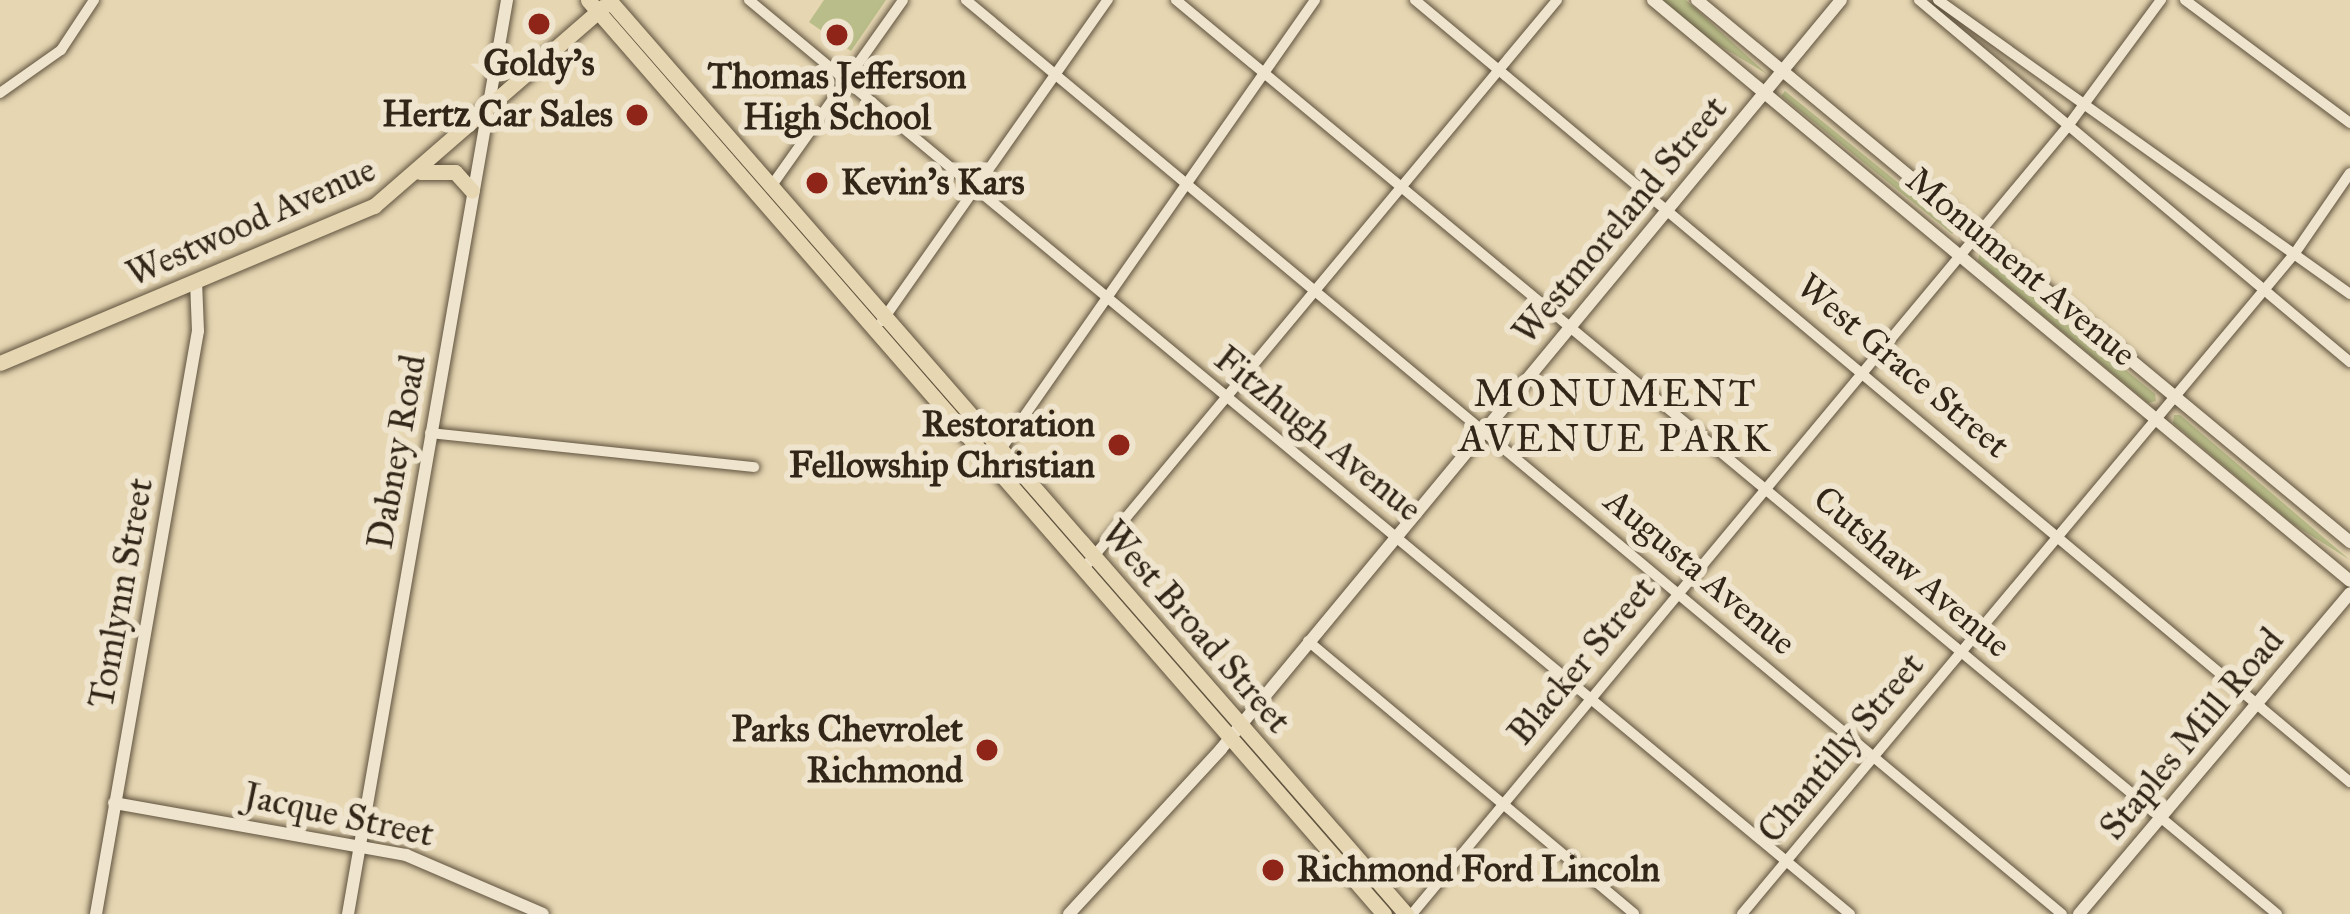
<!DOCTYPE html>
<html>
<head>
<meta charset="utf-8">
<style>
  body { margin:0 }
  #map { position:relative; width:2350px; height:914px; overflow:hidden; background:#e6d6b2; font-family:"IM FELL Great Primer",serif }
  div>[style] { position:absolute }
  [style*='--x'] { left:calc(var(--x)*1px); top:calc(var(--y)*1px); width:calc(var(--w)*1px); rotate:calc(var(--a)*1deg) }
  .green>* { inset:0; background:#b9bd89; transform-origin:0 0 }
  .roads { filter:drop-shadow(0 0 3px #5f523e) drop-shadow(0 0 3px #5f523e) }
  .minor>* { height:10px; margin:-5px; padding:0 5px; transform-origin:5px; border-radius:5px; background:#efe4cd }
  .tertiary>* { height:12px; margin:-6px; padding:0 6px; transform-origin:6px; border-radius:6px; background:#efe4cd }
  .primary>* { height:15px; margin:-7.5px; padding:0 7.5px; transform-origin:7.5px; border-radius:7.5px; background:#e6d6b2 }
  .dots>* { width:33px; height:33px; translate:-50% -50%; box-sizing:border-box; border:6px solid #efe4cd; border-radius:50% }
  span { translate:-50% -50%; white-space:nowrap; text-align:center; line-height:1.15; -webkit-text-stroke:12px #efe4cd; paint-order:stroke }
  .poi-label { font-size:36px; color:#322618; font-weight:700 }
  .right { translate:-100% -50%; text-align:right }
  .left { translate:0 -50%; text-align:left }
  .street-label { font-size:36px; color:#322618 }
  .neighbourhood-label { font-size:39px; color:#322618; letter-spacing:3px }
</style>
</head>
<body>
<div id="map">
  <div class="green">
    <i style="clip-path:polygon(824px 0,886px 0,851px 51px,809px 22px)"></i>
    <i style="clip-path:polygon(1663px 0,1686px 0,1767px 74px,1712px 41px)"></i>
    <i style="left:1785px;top:91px;width:220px;height:6px;rotate:39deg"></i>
    <i style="clip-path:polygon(1980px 251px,2155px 394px,2156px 401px,2148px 403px,1978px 261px)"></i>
    <i style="clip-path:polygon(2174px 415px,2180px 415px,2350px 560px,2293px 524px,2173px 423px)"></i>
  </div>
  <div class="roads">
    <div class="minor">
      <i style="--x:749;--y:0;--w:1431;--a:39.7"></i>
      <i style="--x:966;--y:0;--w:1427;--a:39.83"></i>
      <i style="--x:1176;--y:0;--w:1431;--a:39.7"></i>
      <i style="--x:1415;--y:0;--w:1219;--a:39.91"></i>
      <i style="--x:1919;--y:0;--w:563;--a:40.03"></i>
      <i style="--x:1938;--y:0;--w:506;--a:35.51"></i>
      <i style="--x:2185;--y:0;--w:206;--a:36.7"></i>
      <i style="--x:0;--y:93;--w:75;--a:-35.2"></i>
      <i style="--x:61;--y:50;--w:60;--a:-56.6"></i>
      <i style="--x:770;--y:188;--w:230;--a:-54.7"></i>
      <i style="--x:882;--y:321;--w:393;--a:-54.9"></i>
      <i style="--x:430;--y:433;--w:326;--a:6"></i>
      <i style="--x:997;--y:455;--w:555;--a:-55.05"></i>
      <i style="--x:1084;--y:568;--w:739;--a:-50.21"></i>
      <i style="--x:1308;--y:641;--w:425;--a:39.9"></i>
      <i style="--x:1412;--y:914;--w:1025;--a:-50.22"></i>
      <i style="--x:2068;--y:126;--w:157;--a:-53.6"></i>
      <i style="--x:1742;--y:914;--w:862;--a:-50.08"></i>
      <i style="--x:2295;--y:253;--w:97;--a:-55.5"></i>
    </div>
    <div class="tertiary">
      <i style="--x:1653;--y:0;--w:907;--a:39.81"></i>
      <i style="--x:1697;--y:0;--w:849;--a:39.69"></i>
      <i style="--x:114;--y:803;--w:297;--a:10.1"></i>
      <i style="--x:406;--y:855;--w:149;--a:23.3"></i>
      <i style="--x:96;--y:914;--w:592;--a:-80.08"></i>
      <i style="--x:198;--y:331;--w:49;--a:-92.3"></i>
      <i style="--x:348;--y:914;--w:928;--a:-80.13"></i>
      <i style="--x:1069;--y:914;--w:224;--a:-47.3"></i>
      <i style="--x:1221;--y:749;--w:972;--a:-50.38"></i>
      <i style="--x:2079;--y:914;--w:420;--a:-49.8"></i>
    </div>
    <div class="primary">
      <i style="--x:588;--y:0;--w:1212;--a:48.95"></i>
      <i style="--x:609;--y:0;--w:1213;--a:48.91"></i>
      <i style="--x:420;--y:172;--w:35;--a:0"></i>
      <i style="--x:455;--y:172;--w:25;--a:48"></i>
      <i style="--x:0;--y:363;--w:406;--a:-22.8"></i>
      <i style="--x:374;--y:206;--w:305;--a:-41"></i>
    </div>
  </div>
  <div class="dots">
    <i style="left:539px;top:24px;background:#8f2418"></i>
    <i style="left:837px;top:35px;background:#8f2418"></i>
    <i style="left:637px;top:115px;background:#8f2418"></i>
    <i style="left:817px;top:183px;background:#8f2418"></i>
    <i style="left:1119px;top:445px;background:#8f2418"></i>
    <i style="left:987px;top:750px;background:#8f2418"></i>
    <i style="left:1273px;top:870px;background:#8f2418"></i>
  </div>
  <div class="poi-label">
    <span style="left:539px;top:64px">Goldy's</span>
    <span style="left:837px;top:97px">Thomas Jefferson<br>High School</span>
    <span class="right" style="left:613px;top:115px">Hertz Car Sales</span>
    <span class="left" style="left:841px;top:183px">Kevin's Kars</span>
    <span class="right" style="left:1095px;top:445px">Restoration<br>Fellowship Christian</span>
    <span class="right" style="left:963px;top:750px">Parks Chevrolet<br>Richmond</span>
    <span class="left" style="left:1297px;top:870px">Richmond Ford Lincoln</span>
  </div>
  <div class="street-label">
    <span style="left:1620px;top:220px;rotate:-50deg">Westmoreland Street</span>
    <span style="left:251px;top:222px;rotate:-24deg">Westwood Avenue</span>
    <span style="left:2021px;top:267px;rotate:40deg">Monument Avenue</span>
    <span style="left:1903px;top:366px;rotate:40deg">West Grace Street</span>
    <span style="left:1318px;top:434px;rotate:39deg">Fitzhugh Avenue</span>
    <span style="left:397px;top:452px;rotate:-80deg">Dabney Road</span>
    <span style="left:1700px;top:572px;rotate:40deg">Augusta Avenue</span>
    <span style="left:1912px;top:572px;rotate:40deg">Cutshaw Avenue</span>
    <span style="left:121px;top:593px;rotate:-80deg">Tomlynn Street</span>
    <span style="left:1196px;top:627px;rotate:49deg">West Broad Street</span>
    <span style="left:1582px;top:661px;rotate:-50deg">Blacker Street</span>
    <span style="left:2192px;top:734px;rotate:-50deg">Staples Mill Road</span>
    <span style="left:1841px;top:748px;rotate:-50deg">Chantilly Street</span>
    <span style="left:339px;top:815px;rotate:12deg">Jacque Street</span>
  </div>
  <div class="neighbourhood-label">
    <span style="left:1616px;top:416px">MONUMENT<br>AVENUE PARK</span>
  </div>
</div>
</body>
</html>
